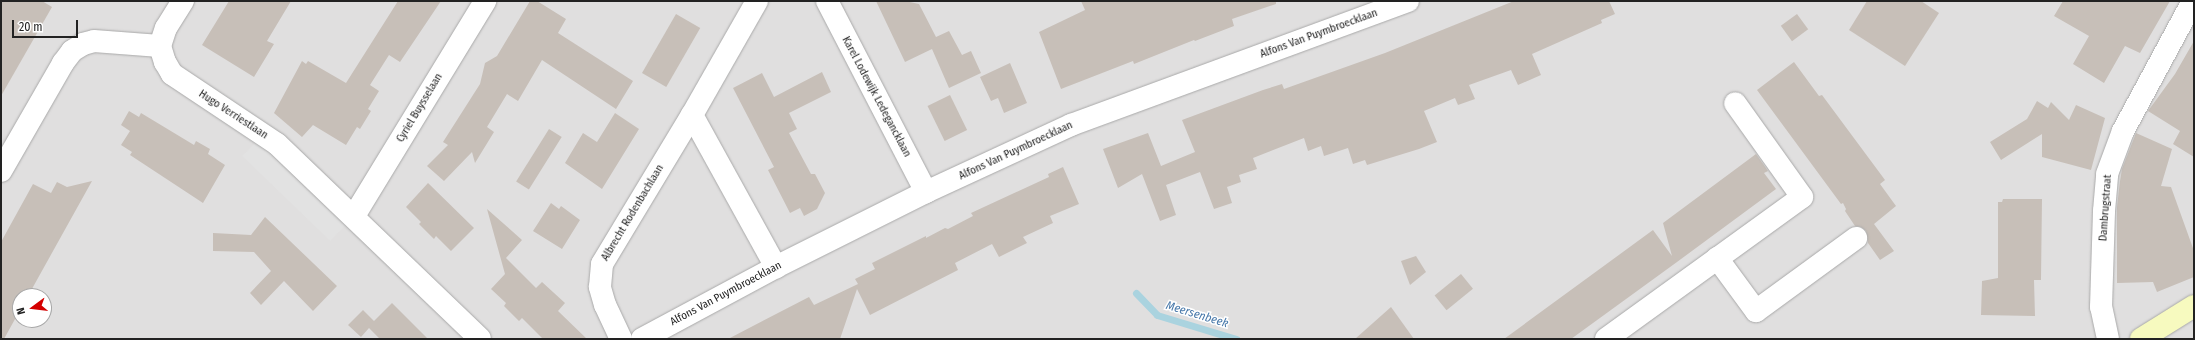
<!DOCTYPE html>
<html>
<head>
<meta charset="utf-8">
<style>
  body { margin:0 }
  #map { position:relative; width:2195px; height:340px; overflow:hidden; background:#f2efe9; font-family:"Fira Sans Condensed",sans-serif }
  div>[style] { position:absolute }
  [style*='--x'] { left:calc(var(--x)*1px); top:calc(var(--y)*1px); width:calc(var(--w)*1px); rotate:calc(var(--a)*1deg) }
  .residential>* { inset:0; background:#e0dfdf }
  .parking>* { inset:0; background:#e2e2e2; transform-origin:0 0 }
  .stream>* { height:7px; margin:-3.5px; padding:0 3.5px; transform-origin:3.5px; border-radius:3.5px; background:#aad3df }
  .building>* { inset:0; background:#c7bfb8; transform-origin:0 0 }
  .roads { filter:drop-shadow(0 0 1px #a9a9a9) drop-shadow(0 0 1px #a9a9a9) }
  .street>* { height:22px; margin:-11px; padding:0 11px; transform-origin:11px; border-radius:11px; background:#fff }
  .secondary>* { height:22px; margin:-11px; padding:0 11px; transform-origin:11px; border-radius:11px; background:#f7fabf }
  span { translate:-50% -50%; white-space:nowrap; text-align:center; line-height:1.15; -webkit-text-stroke:3px #fff; paint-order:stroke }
  .street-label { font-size:11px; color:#222 }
  .water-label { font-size:12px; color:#4a7aab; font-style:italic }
  .frame { position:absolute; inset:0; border:2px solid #222; pointer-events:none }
  .north { position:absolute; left:12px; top:288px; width:40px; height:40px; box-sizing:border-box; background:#fff; border:1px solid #a7a7a7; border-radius:50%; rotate:255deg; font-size:11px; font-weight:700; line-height:16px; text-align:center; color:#222 }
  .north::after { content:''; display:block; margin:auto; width:14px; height:18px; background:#d40000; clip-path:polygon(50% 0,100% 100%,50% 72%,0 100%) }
  .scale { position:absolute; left:12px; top:20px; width:66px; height:18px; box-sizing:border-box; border:2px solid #222; border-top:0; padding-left:5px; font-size:12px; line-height:14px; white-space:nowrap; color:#222; -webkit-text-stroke:3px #fff; paint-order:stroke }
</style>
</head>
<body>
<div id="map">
  <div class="residential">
    <i style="clip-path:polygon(evenodd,1px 1px,2194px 1px,2194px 339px,1px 339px,1px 1px,20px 296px,44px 296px,44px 320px,20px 320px,20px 296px)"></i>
  </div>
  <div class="parking">
    <i style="left:257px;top:141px;width:122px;height:21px;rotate:44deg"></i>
  </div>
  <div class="stream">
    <i style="--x:1136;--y:293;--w:30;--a:46"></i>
    <i style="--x:1157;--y:315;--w:83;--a:16.9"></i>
  </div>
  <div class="building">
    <i style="clip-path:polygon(1px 1px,42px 1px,52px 7px,1px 96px)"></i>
    <i style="clip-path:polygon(229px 1px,291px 1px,267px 41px,274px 44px,254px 77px,202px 45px)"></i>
    <i style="clip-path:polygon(398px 1px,441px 1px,400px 62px,389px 55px,370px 85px,379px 91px,368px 109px,371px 111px,360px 129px,357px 127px,346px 145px,313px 125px,302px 137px,274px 113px,302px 61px,306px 64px,308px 61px,346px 83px)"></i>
    <i style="clip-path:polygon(530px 1px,537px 1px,566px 19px,558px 33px,633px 81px,616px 109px,542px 60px,518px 101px,507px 94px,487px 127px,494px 132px,475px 163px,472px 152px,444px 181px,427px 166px,448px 145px,443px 142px,480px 84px,485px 63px,497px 56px)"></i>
    <i style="clip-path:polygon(876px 1px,905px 1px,919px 4px,936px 37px,949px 31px,962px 55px,971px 51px,981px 73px,949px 88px,932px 49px,905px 62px)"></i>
    <i style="clip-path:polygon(1081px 1px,1276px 1px,1276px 4px,1232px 19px,1234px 26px,1195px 41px,1194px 40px,1134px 64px,1133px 61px,1061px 89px,1039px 32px,1085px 10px)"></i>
    <i style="clip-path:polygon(1514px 1px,1609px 1px,1615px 14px,1601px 20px,1602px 23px,1532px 54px,1541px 75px,1518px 85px,1511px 70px,1469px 85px,1475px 99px,1458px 105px,1455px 98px,1424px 111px,1437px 142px,1419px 149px,1367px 165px,1365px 160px,1353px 164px,1348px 148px,1324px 156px,1321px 146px,1308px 151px,1304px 138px,1253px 158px,1257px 169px,1239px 175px,1241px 182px,1227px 187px,1232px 203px,1214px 209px,1200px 172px,1166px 185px,1176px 215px,1160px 221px,1142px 174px,1118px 188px,1103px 149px,1148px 133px,1161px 166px,1195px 152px,1182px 120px,1263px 90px,1282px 84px,1284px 89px,1385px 53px)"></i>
    <i style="clip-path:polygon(1867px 1px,1921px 1px,1939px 13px,1905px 66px,1849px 30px)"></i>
    <i style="clip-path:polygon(2063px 1px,2170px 1px,2140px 53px,2125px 46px,2104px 83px,2073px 64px,2089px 36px,2054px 16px)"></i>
    <i style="left:676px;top:14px;width:28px;height:68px;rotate:30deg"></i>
    <i style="left:1797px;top:14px;width:19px;height:20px;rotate:54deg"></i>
    <i style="clip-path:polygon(2194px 41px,2194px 157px,2173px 144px,2180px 131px,2148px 111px,2175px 74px)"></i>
    <i style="clip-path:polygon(1794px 62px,1819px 96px,1822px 95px,1885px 180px,1880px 184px,1896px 206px,1874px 224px,1894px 251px,1880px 260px,1868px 243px,1866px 231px,1861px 227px,1855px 226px,1845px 211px,1846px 209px,1843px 203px,1841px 204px,1757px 90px)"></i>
    <i style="clip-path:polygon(1010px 63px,1027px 103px,1004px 113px,998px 98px,991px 101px,980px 77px)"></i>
    <i style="clip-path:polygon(822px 72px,831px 92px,789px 113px,797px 129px,789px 133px,811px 174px,815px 174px,825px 193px,817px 209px,804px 216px,800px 208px,790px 213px,768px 170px,774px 167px,733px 88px,762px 73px,774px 97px)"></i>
    <i style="left:950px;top:95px;width:39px;height:25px;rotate:64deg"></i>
    <i style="clip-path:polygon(2037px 101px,2048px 108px,2051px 102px,2069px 120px,2076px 105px,2105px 118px,2091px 170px,2042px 157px,2042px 134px,2001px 160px,1990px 142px,2027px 119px)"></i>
    <i style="clip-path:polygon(129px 111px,139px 117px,141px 113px,194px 145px,196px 141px,210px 149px,208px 154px,225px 165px,203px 203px,130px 155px,132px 152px,121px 145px,130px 131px,121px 125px)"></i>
    <i style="clip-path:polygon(615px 113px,639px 129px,602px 189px,565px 163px,583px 133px,597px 142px)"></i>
    <i style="left:549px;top:129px;width:15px;height:62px;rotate:32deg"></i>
    <i style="clip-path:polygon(2136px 133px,2172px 149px,2161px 186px,2171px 187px,2194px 251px,2194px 277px,2157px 292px,2153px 282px,2117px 283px,2117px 207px,2120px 181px,2122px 169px)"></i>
    <i style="clip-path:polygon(1756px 154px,1768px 171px,1764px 173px,1776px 189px,1677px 262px,1571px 339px,1504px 339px,1653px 230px,1672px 256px,1663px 223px)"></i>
    <i style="clip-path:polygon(1063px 167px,1079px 204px,1050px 216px,1053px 223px,1023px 237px,1027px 243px,999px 257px,992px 244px,955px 263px,958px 270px,870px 315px,857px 289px,840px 339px,728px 339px,809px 297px,814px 305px,858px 284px,855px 279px,875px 269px,872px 263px,926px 236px,926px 238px,945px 228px,948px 229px,973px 216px,971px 213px,1049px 177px,1048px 174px)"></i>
    <i style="clip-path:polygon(92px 181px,28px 296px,20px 296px,20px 310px,4px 339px,1px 339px,1px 242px,33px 184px,51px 193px,57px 182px,67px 187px)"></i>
    <i style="clip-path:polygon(428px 183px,474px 228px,451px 251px,436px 236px,434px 239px,419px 224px,421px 222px,406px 207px)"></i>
    <i style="clip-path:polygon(2003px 199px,2042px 199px,2041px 280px,2034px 280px,2035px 316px,1981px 315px,1982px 281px,1998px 278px,1998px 202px,2002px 202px)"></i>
    <i style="clip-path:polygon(551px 203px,559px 209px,561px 206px,580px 220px,562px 249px,533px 231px)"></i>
    <i style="clip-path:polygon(487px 209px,522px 240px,506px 258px,536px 288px,542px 282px,565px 303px,558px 311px,587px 339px,543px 339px,522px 318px,519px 321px,504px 306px,506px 303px,491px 289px,505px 274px)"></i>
    <i style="clip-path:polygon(265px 217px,337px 286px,313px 311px,284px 281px,261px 305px,250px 293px,271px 271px,254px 252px,213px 251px,213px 233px,251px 235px)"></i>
    <i style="clip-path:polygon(1416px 256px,1426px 272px,1410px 285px,1401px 261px)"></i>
    <i style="left:1461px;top:274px;width:19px;height:34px;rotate:51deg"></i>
    <i style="clip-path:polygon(392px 303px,428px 339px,380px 339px,369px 328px,361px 337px,348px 325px,363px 310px,374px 321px)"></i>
    <i style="clip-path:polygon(1391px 307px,1414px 339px,1355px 339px)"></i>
  </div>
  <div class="roads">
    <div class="street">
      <i style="--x:827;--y:1;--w:215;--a:62.6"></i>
      <i style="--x:160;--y:46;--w:19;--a:-72"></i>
      <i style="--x:166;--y:28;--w:32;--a:-58"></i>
      <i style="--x:692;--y:115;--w:174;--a:61.1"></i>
      <i style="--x:1;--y:171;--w:125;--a:-60.1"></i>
      <i style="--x:63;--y:63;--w:15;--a:-53"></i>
      <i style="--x:72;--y:51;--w:13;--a:-32"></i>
      <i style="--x:83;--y:44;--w:11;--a:-15"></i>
      <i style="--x:94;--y:41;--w:66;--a:4.3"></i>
      <i style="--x:160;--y:46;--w:17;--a:73"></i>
      <i style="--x:165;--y:62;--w:14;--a:60"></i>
      <i style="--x:172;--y:74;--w:126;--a:33.7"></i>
      <i style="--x:277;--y:144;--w:281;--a:43.8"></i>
      <i style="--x:354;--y:216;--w:252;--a:-58.6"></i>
      <i style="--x:1717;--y:258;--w:66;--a:53.7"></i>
      <i style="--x:1756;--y:311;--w:124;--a:-36.1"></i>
      <i style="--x:621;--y:339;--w:38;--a:-115"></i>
      <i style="--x:605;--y:305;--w:19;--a:-106"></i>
      <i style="--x:600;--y:287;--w:23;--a:-85"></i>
      <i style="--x:602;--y:264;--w:174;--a:-58.9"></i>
      <i style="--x:692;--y:115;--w:131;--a:-60.3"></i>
      <i style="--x:642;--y:339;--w:152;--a:-28.2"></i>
      <i style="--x:776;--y:267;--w:168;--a:-26.6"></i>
      <i style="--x:926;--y:192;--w:160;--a:-24.8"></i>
      <i style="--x:1071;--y:125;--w:359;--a:-20.2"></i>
      <i style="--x:1606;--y:339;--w:242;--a:-35.9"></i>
      <i style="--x:1802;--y:197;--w:115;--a:-125.5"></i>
      <i style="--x:2108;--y:339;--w:33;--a:-102"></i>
      <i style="--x:2101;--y:307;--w:96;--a:-88.2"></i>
      <i style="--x:2104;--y:211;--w:37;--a:-85"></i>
      <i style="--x:2107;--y:174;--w:46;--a:-69.6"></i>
      <i style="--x:2123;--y:131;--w:148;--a:-61.7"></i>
    </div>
    <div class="secondary">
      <i style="--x:2141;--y:339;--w:62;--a:-31.9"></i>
    </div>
  </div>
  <div class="street-label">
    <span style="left:1319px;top:34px;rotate:-20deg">Alfons Van Puymbroecklaan</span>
    <span style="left:876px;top:97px;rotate:62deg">Karel Lodewijk Ledegancklaan</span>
    <span style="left:420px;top:108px;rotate:-59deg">Cyriel Buysselaan</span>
    <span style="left:233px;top:115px;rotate:33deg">Hugo Verriestlaan</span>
    <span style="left:1016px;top:151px;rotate:-25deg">Alfons Van Puymbroecklaan</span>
    <span style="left:2106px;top:208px;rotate:-86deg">Dambrugstraat</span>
    <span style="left:633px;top:213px;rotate:-59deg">Albrecht Rodenbachlaan</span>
    <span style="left:726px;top:294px;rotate:-28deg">Alfons Van Puymbroecklaan</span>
  </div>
  <div class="water-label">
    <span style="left:1197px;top:315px;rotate:17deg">Meersenbeek</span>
  </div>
  <div class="frame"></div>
  <div class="north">N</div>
  <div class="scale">20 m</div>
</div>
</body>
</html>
